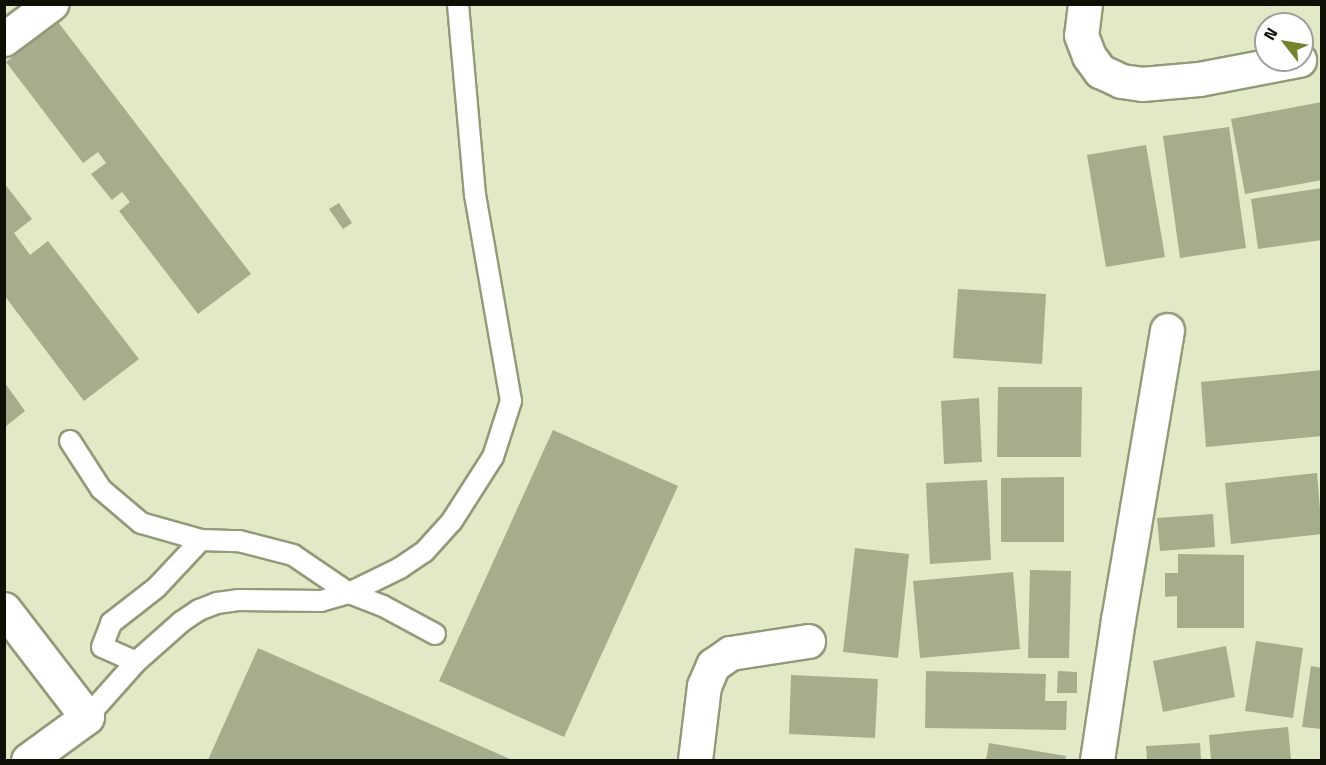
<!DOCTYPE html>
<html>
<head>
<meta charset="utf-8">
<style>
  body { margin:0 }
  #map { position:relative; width:1326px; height:765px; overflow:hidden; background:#e2e9c6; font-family:"Titillium Web",sans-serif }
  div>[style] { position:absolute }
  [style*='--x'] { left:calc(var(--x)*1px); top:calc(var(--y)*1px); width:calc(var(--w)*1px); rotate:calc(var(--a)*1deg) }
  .building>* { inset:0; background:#a6ad8c }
  .roads { filter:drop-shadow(2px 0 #939a7a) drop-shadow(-2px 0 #939a7a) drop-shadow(0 2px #939a7a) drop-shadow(0 -2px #939a7a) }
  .service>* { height:20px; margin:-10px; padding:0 10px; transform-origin:10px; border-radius:10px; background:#fff }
  .minor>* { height:33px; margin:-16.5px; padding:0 16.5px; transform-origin:16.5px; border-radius:16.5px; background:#fff }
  span { translate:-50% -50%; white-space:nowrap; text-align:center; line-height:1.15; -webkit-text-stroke:6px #fff; paint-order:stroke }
  .frame { position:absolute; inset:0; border:6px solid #0e1005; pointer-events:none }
  .north { position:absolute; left:1254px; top:12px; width:60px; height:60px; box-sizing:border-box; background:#fff; border:2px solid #9f9f9b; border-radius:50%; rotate:301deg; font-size:16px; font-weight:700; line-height:24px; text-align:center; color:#0e1005 }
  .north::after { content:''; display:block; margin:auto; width:21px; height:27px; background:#77822f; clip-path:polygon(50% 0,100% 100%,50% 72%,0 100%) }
</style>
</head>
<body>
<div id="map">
  <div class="building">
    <i style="clip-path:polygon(58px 22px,251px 274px,198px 314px,119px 211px,130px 202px,122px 192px,112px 200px,91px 174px,106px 163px,98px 152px,83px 163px,6px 62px)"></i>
    <i style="clip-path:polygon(1322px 102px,1322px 180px,1245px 194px,1231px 119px)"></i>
    <i style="clip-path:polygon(1229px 127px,1246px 248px,1180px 258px,1163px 136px)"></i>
    <i style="clip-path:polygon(1146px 145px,1165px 257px,1106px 267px,1087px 155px)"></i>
    <i style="clip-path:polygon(4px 183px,32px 219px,14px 233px,30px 255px,48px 241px,139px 359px,84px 401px,4px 295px)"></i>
    <i style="clip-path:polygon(1322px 188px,1322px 240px,1258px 249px,1251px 199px)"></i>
    <i style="clip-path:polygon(339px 203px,352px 223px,343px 229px,329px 209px)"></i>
    <i style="clip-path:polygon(958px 289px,1046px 294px,1042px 364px,953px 358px)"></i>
    <i style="clip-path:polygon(1322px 370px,1322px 436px,1206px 447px,1201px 382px)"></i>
    <i style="clip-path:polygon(5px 383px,25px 411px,5px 427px)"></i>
    <i style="clip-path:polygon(998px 387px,1082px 387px,1081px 457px,997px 457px)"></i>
    <i style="clip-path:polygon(979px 398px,982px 462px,944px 464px,941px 401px)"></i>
    <i style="clip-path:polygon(553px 430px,678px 486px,564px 737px,439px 681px)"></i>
    <i style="clip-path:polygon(1317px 473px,1322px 534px,1231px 544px,1225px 483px)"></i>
    <i style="clip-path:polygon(1064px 477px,1064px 542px,1001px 542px,1001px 478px)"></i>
    <i style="clip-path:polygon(987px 480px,991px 560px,930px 564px,926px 483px)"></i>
    <i style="clip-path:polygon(1213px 514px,1215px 547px,1160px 551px,1157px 518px)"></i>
    <i style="clip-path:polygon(855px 548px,909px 554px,898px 658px,843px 652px)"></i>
    <i style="clip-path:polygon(1178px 554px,1244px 555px,1244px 628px,1177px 628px,1177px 596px,1165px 597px,1165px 573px,1178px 573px)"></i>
    <i style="clip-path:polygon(1030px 570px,1071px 571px,1069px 658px,1028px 658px)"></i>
    <i style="clip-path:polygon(1013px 572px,1020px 649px,920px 658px,913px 581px)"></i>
    <i style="clip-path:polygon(1256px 641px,1303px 648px,1293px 718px,1245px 711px)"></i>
    <i style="clip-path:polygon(1226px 646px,1235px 697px,1163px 712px,1153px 661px)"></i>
    <i style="clip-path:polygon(258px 648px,512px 760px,208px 760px)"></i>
    <i style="clip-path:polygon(1311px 666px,1322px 668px,1322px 729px,1302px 727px)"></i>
    <i style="clip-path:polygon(926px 671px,1046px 674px,1045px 701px,1067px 701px,1066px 730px,925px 728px)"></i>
    <i style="clip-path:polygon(1058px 671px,1077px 672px,1077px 693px,1057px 693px)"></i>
    <i style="clip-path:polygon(791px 675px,878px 679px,875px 738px,789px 734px)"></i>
    <i style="clip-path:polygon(1288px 727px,1291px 760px,1211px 760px,1209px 735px)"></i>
    <i style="clip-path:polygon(989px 743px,1066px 756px,1065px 760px,986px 760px)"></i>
    <i style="clip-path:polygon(1200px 743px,1201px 760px,1147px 760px,1146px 746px)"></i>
  </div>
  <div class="roads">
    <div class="service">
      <i style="--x:70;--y:441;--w:57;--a:57.1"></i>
      <i style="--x:101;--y:489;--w:52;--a:40.4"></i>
      <i style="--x:141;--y:523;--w:62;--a:15.8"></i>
      <i style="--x:136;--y:662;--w:37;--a:-156"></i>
      <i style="--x:102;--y:647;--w:26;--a:-69"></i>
      <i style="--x:111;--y:623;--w:58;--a:-38"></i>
      <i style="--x:157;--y:587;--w:64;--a:-46.9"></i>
      <i style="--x:201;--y:540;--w:38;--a:2"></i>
      <i style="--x:239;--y:541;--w:56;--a:14.5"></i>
      <i style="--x:293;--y:555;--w:68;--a:34.2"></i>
      <i style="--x:349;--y:593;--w:36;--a:21"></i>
      <i style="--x:383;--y:606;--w:59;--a:28.3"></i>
      <i style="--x:87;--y:717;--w:74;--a:-48.3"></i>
      <i style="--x:136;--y:662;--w:60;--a:-41.6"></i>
      <i style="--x:181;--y:622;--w:22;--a:-34"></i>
      <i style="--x:199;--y:610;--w:19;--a:-21"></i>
      <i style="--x:217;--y:603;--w:21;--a:-8"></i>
      <i style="--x:238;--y:600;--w:83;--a:0.7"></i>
      <i style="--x:321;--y:601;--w:29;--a:-16"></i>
      <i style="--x:349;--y:593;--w:57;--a:-26.1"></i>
      <i style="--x:400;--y:568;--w:29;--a:-34"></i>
      <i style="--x:424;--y:552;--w:42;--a:-47.9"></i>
      <i style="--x:452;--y:521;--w:76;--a:-57.4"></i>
      <i style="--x:493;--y:457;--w:59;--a:-72.2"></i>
      <i style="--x:511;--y:401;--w:209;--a:-99.9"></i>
      <i style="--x:475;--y:195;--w:192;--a:-95.1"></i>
    </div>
    <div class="minor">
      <i style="--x:1085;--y:4;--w:31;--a:97"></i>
      <i style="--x:1081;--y:35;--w:22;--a:69"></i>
      <i style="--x:1089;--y:56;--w:19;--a:54"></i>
      <i style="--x:1100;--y:71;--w:23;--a:25"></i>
      <i style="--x:1121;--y:81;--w:21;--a:8"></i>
      <i style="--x:1142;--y:84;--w:57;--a:-5"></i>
      <i style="--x:1199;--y:79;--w:102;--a:-10.8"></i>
      <i style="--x:4;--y:39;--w:59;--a:-36.7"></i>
      <i style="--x:4;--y:609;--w:136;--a:52.5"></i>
      <i style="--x:87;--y:717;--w:73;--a:143.9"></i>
      <i style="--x:695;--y:760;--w:75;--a:-83.1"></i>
      <i style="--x:704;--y:686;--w:23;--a:-67"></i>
      <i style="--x:713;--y:665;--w:21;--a:-35"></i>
      <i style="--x:730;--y:653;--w:79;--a:-8.7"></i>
      <i style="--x:1097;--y:760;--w:142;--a:-81.5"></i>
      <i style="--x:1118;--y:620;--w:294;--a:-80.4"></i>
    </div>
  </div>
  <div class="frame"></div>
  <div class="north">N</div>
</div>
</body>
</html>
